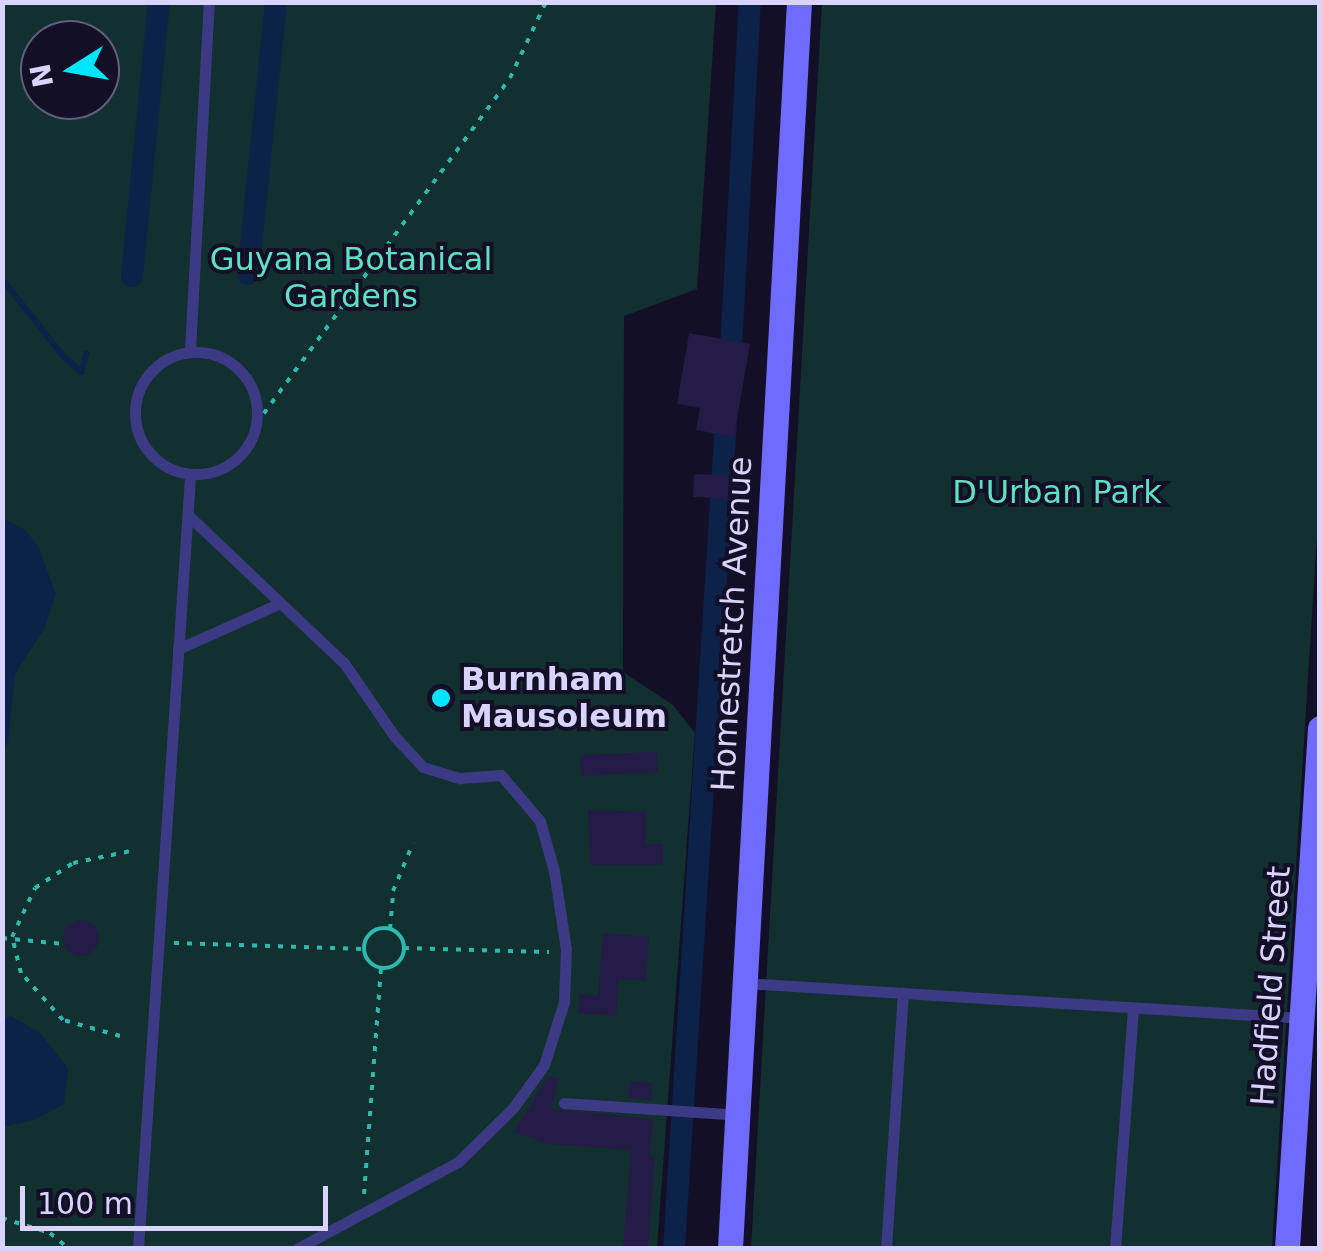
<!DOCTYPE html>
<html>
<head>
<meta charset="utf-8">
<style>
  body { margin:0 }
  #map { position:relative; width:1322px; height:1251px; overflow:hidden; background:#130f26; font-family:"DejaVu Sans",sans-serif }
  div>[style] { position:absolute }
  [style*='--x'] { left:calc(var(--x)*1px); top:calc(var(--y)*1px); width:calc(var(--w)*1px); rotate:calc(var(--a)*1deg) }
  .green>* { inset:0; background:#12302f }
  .water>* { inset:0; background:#0c2248 }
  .stream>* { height:6px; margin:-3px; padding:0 3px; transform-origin:3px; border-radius:3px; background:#0c2248 }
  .canal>* { height:22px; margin:-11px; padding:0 11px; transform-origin:11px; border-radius:11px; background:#0c2248 }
  .building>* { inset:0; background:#241b47 }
  .round { border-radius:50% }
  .path>* { height:4px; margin-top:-2px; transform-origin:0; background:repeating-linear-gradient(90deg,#2fb8b0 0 5px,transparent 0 13px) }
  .path>.ring { margin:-2px; padding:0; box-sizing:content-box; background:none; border:4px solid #2fb8b0; border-radius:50% }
  .lane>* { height:11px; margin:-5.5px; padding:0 5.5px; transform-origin:5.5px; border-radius:5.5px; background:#3d3a85 }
  .lane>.ring { margin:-5.5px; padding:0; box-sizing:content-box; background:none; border:11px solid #3d3a85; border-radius:50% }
  .secondary>* { height:25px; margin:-12.5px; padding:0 12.5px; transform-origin:12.5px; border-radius:12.5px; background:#6f6bff }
  .dots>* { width:28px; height:28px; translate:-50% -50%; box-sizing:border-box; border:5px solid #130f26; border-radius:50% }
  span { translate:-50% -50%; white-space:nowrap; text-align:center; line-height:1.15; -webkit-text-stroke:8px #130f26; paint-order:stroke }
  .park-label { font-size:32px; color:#5fe0c0 }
  .street-label { font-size:32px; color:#d9d4ff }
  .poi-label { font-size:32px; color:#d9d4ff; font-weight:700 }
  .left { translate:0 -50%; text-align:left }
  .frame { position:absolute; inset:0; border:5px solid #d9d4ff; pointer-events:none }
  .north { position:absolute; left:20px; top:20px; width:100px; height:100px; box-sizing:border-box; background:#130f26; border:2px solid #625e7d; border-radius:50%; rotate:259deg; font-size:28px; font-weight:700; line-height:40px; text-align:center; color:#d9d4ff }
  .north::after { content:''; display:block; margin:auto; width:35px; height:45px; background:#00e5ff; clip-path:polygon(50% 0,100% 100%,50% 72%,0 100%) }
  .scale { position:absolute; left:20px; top:1186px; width:308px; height:45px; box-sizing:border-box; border:5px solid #d9d4ff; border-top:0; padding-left:12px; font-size:30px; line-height:35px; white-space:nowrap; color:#d9d4ff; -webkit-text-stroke:8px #130f26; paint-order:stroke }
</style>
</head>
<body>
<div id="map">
  <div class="green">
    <i style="clip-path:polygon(evenodd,2px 3px,716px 3px,697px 289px,624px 316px,623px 672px,673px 705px,695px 733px,657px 1248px,3px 1248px,2px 3px,40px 40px,100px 40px,100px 100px,40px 100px,40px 40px)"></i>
    <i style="clip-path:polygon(822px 3px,1319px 3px,1319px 504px,1272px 1248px,751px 1248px)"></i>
  </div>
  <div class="water">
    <i style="clip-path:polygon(3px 518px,25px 530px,38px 546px,56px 594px,44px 629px,15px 674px,8px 742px,3px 751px)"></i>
    <i style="clip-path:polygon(11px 1016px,40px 1033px,68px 1068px,64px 1104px,34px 1120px,3px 1127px,3px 1018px)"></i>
  </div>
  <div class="stream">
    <i style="--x:2;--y:279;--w:100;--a:51.5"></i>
    <i style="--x:64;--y:357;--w:23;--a:41"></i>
    <i style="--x:81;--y:372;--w:19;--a:-74"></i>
  </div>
  <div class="canal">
    <i style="--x:248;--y:274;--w:273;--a:-84.1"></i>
    <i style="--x:132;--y:276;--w:275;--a:-84.4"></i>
    <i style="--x:730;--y:368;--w:367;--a:-86.9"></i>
    <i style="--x:674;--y:1248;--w:845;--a:-86.4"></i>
  </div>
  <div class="building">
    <i style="clip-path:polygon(689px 333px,750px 344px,734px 437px,696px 430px,700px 408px,677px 404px)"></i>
    <i style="clip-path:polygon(694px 474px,742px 476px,741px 499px,693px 497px)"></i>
    <i style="clip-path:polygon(657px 752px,658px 772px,581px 776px,580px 755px)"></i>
    <i style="clip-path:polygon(588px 810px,646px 812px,646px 844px,663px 844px,663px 865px,590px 865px)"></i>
    <i class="round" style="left:63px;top:920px;width:36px;height:36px"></i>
    <i style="clip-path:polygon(603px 933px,649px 937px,646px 981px,619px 979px,616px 1016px,578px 1013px,579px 994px,598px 996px)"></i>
    <i style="clip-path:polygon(548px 1076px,559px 1078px,551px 1109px,653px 1119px,650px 1155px,655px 1156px,648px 1248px,623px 1248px,631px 1150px,549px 1144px,514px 1132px)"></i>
    <i style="clip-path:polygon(630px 1081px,652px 1083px,651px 1100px,628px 1098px)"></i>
  </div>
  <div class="path">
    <i style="--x:256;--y:424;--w:429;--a:-53.7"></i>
    <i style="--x:510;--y:78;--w:84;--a:-64.7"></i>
    <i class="ring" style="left:364px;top:928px;width:36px;height:36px"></i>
    <i style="--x:390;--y:929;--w:38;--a:-85"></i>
    <i style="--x:393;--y:891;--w:52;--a:-67.4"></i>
    <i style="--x:2;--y:938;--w:62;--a:5.5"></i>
    <i style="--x:174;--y:943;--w:190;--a:1.8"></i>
    <i style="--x:404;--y:948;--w:145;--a:1.6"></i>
    <i style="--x:120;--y:1036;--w:59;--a:-164.3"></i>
    <i style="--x:63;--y:1020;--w:63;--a:-131.8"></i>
    <i style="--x:21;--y:973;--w:37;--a:-104"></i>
    <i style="--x:12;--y:937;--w:54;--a:-64.9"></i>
    <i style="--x:35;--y:888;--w:45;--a:-33.3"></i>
    <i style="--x:73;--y:863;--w:59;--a:-11.7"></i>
    <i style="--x:364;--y:1194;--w:228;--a:-85.7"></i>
    <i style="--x:2;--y:1218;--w:50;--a:17.4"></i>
    <i style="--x:50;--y:1233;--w:23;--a:40"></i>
  </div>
  <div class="lane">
    <i style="--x:190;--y:350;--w:349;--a:-86.9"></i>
    <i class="ring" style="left:135px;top:352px;width:111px;height:111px"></i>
    <i style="--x:190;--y:517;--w:212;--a:43.5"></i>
    <i style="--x:344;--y:663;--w:90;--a:55.4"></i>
    <i style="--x:395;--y:737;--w:41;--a:47"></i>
    <i style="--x:423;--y:767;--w:39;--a:17"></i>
    <i style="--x:460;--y:778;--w:41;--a:-4.2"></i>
    <i style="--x:501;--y:775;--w:60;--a:49.7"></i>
    <i style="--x:540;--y:821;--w:52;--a:74.4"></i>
    <i style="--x:554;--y:871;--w:79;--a:81.3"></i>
    <i style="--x:566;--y:949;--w:53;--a:92.2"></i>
    <i style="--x:564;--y:1002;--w:66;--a:107.6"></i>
    <i style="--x:544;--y:1065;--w:53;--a:125.8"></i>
    <i style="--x:513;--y:1108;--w:77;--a:135.5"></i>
    <i style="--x:458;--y:1162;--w:182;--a:151.7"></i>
    <i style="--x:178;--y:649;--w:110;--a:-24.2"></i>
    <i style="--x:745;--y:983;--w:557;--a:3.6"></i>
    <i style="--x:564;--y:1103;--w:174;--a:3.9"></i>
    <i style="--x:138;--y:1248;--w:773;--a:-86.14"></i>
    <i style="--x:886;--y:1248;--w:256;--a:-86.2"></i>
    <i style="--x:1115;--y:1248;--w:241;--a:-85.7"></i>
  </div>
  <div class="secondary">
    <i style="--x:730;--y:1248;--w:1248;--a:-86.83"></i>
    <i style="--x:1287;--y:1248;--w:521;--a:-86.37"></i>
  </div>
  <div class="dots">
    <i style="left:441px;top:698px;background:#00e5ff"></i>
  </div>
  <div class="park-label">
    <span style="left:351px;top:278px">Guyana Botanical<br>Gardens</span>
    <span style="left:1057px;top:492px">D'Urban Park</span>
  </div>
  <div class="street-label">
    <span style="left:732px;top:624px;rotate:-87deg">Homestretch Avenue</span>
    <span style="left:1271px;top:986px;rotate:-86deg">Hadfield Street</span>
  </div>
  <div class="poi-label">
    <span class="left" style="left:461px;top:698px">Burnham<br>Mausoleum</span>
  </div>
  <div class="frame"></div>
  <div class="north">N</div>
  <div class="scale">100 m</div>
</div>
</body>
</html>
